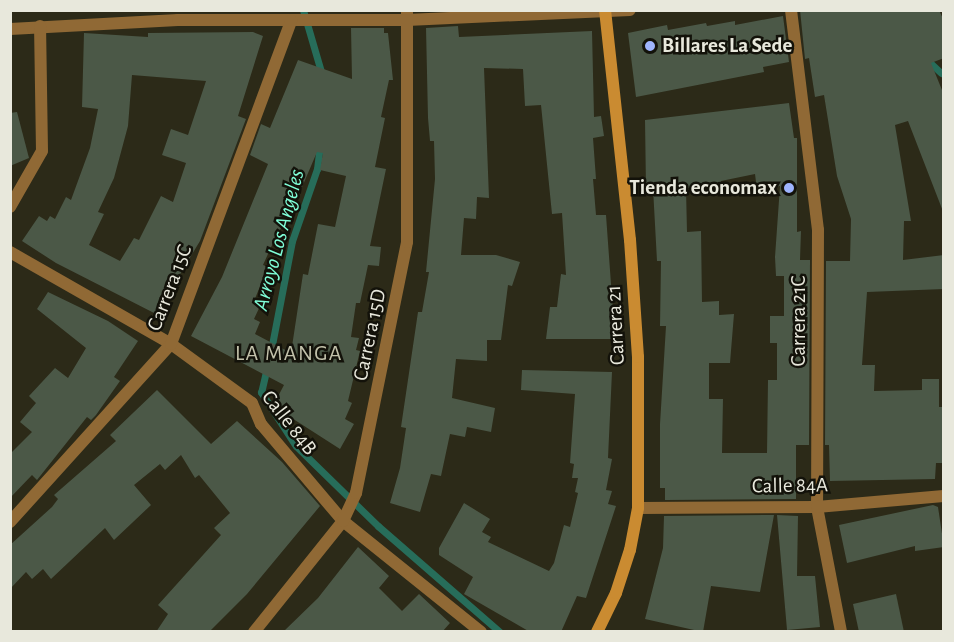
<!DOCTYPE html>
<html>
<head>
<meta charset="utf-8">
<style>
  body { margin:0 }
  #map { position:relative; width:954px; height:642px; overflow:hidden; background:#2c2a18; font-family:"Alegreya Sans",sans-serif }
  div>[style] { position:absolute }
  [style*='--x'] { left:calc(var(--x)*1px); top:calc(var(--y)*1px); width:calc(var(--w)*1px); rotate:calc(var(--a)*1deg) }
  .stream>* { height:7px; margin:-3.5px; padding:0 3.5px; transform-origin:3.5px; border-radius:3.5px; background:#276d5a }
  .building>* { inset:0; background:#4b5847 }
  .street>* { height:12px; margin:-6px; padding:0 6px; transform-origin:6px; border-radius:6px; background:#906935 }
  .secondary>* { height:12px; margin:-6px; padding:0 6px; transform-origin:6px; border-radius:6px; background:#ca8b31 }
  .dots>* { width:16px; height:16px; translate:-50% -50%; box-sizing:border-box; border:3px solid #13120a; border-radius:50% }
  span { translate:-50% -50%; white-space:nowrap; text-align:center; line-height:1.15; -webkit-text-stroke:5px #13120a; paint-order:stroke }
  .poi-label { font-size:21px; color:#e8e8dc; font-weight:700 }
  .left { translate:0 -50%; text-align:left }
  .right { translate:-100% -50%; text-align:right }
  .street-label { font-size:21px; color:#e8e8dc }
  .water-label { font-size:22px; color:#80ffd9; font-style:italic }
  .neighbourhood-label { font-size:22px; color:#c3c2ab; letter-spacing:1.5px }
  .frame { position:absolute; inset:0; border:12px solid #e8e8dc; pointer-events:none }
</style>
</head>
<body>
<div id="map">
  <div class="stream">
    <i style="--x:303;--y:10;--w:68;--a:73.7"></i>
    <i style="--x:925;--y:58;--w:22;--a:43"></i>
    <i style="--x:271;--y:350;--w:111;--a:-79.1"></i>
    <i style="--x:292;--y:241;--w:76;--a:-70.9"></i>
    <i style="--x:317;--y:169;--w:23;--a:-83"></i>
    <i style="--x:267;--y:367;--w:26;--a:103"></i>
    <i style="--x:261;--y:392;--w:64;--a:57.1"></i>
    <i style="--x:296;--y:446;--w:115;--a:44.3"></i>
    <i style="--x:378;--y:526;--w:162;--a:41"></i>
  </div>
  <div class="building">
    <i style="clip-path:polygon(800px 10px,939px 10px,944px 21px,944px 58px,931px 63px,944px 95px,944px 214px,908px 121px,895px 125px,911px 221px,904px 221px,903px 260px,944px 255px,944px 289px,867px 292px,862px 365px,875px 365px,874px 391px,922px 390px,922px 379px,939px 379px,939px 407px,944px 407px,944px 463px,936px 463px,935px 479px,830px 481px,829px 445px,825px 445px,826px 261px,850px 261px,851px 219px,837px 176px,824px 95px,815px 97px,809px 58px,805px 59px)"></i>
    <i style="clip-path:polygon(783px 16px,789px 62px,763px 67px,764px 72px,636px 97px,628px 33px,667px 25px,668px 30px,706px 23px,707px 26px,735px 21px,735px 25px)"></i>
    <i style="clip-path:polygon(458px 26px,459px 37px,592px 31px,594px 117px,601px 116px,604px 136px,593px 138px,596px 179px,593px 179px,596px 215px,606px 215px,615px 339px,546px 339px,550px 307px,557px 307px,561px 274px,566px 275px,562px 213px,552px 214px,541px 105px,525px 106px,523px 69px,484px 68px,489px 198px,477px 197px,476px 219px,464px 218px,461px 255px,496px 255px,520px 262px,512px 286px,508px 285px,501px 340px,487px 340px,487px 361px,456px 359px,452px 398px,495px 408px,491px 432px,467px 427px,465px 437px,450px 434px,441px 476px,431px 474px,420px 512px,390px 503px,400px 468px,406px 428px,401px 427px,418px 312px,422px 312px,429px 272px,426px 272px,435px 179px,434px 141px,430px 141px,428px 118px,426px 28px)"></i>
    <i style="clip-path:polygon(evenodd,351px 28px,384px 28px,384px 33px,388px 33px,393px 80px,389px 80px,381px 117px,385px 118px,375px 167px,386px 169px,370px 246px,381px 247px,379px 266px,368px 265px,360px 303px,356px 303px,351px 337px,359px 338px,356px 350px,360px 351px,348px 401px,352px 403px,345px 419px,354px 424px,340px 449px,273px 406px,284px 385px,191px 336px,222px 277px,268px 164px,250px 155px,261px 124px,270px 128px,298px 60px,352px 79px,351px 28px,317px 152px,323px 153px,320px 170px,346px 176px,335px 227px,318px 224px,308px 275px,303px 274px,291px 353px,255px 334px,260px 322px,254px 319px,261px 304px,254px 301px,268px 267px,263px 265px,278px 232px,288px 220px,317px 152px)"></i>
    <i style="clip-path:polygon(evenodd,253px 32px,263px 36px,238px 116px,246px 119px,200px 241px,156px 314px,56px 263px,22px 241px,39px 216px,47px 221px,50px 216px,55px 219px,66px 197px,71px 200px,90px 148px,98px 109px,82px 107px,84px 33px,148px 37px,148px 33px,253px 32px,132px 75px,206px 81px,188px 135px,171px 129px,162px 155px,186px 163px,173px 202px,161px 196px,139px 240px,134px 238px,120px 261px,89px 245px,104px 214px,98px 212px,114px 178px,128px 126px,132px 75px)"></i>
    <i style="clip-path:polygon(evenodd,789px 103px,794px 138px,797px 138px,797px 232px,801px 231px,800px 260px,810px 260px,809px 445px,796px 445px,796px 499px,665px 500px,665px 488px,660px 488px,660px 424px,666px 326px,660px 326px,661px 261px,657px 261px,653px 188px,646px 189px,645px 120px,789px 103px,755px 174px,757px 190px,780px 186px,775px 257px,776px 276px,784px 276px,784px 316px,770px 316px,770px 343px,777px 343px,777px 380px,768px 380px,767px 453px,722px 453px,723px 399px,709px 399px,709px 363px,730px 363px,734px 314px,719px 315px,719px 301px,702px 302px,701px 231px,687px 232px,686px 188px,721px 185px,721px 181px,755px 174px)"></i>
    <i style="clip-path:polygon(17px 112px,29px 158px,10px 166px,10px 113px)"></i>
    <i style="clip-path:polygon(48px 292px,108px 321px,138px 341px,114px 377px,120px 381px,96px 415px,91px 420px,87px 417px,37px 480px,32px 475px,10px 498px,10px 454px,32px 432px,20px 422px,36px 403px,29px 396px,55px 368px,68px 378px,86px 348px,37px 309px)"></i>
    <i style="clip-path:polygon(522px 370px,612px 372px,608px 458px,612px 459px,606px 490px,612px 491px,608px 504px,616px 506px,586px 598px,577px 596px,561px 632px,530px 632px,464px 594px,473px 577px,439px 555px,439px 548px,464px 503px,490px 519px,482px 532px,491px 537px,488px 542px,549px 571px,554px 563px,564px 525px,570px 527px,578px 493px,575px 492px,578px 478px,572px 478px,574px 464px,570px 463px,575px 394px,521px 390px)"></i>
    <i style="clip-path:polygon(157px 390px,211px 444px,237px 421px,282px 462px,320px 506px,247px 594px,209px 632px,156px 632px,168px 614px,158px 605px,221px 535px,214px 528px,230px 513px,199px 475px,195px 478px,181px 455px,165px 470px,160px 464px,134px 485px,151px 505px,114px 540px,105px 528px,51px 579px,43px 569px,32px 579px,26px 572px,10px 589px,10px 545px,52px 507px,58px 499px,54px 495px,116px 441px,110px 435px)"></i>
    <i style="clip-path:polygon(933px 505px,938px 507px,944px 547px,915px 551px,915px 546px,847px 563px,839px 525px)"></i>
    <i style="clip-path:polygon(774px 515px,760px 592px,711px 586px,703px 632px,645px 619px,663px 548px,664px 516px)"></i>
    <i style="clip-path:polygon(777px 515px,798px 516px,797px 576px,815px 576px,820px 627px,787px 630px)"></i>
    <i style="clip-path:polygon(358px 547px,389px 576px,379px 588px,402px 611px,419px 594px,450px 623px,442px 632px,283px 632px,318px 598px)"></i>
    <i style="clip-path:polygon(896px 594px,904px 632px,859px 632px,853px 604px)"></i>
  </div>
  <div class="street">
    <i style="--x:791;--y:10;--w:222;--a:83"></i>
    <i style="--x:818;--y:230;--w:277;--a:90.2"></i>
    <i style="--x:817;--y:507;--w:127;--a:79.1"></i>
    <i style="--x:10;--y:29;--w:168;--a:-3.1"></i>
    <i style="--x:178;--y:20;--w:229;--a:0"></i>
    <i style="--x:407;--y:20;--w:223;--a:-2.6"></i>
    <i style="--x:10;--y:207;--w:64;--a:-60.3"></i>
    <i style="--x:42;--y:151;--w:125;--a:-90.9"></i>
    <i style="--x:10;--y:252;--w:185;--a:29.7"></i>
    <i style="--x:171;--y:344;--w:100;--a:36.1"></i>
    <i style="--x:252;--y:403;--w:23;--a:67"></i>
    <i style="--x:261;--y:424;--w:127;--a:49.8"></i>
    <i style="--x:343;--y:521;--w:177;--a:38.8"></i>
    <i style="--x:638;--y:508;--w:179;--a:-0.3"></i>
    <i style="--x:817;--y:507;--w:127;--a:-5"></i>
    <i style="--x:10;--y:522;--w:240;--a:-47.9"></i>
    <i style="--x:171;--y:344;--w:345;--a:-69.6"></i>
    <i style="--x:254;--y:632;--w:142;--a:-51.3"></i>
    <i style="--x:343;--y:521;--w:31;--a:-65"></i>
    <i style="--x:356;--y:493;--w:256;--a:-78.5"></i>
    <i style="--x:407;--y:242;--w:232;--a:-90"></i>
  </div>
  <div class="secondary">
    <i style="--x:597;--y:632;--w:43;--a:-64"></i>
    <i style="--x:616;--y:593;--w:45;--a:-72"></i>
    <i style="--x:630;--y:550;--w:43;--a:-79.2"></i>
    <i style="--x:638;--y:508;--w:151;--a:-90"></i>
    <i style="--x:638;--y:357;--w:117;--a:-93.9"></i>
    <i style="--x:630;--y:240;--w:231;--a:-96.2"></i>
  </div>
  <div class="dots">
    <i style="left:650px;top:46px;background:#9eb4fd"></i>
    <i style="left:789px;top:188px;background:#9eb4fd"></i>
  </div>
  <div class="poi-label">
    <span class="left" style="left:662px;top:46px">Billares La Sede</span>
    <span class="right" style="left:777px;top:188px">Tienda economax</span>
  </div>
  <div class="street-label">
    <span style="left:170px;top:288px;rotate:-69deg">Carrera 15C</span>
    <span style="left:799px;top:321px;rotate:-90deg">Carrera 21C</span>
    <span style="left:616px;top:325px;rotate:-93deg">Carrera 21</span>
    <span style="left:370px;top:335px;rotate:-78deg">Carrera 15D</span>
    <span style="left:289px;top:423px;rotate:52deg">Calle 84B</span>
    <span style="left:790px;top:486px;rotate:-1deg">Calle 84A</span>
  </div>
  <div class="water-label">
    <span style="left:279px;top:240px;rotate:-75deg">Arroyo Los Angeles</span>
  </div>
  <div class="neighbourhood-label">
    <span style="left:289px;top:354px">LA MANGA</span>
  </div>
  <div class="frame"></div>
</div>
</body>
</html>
